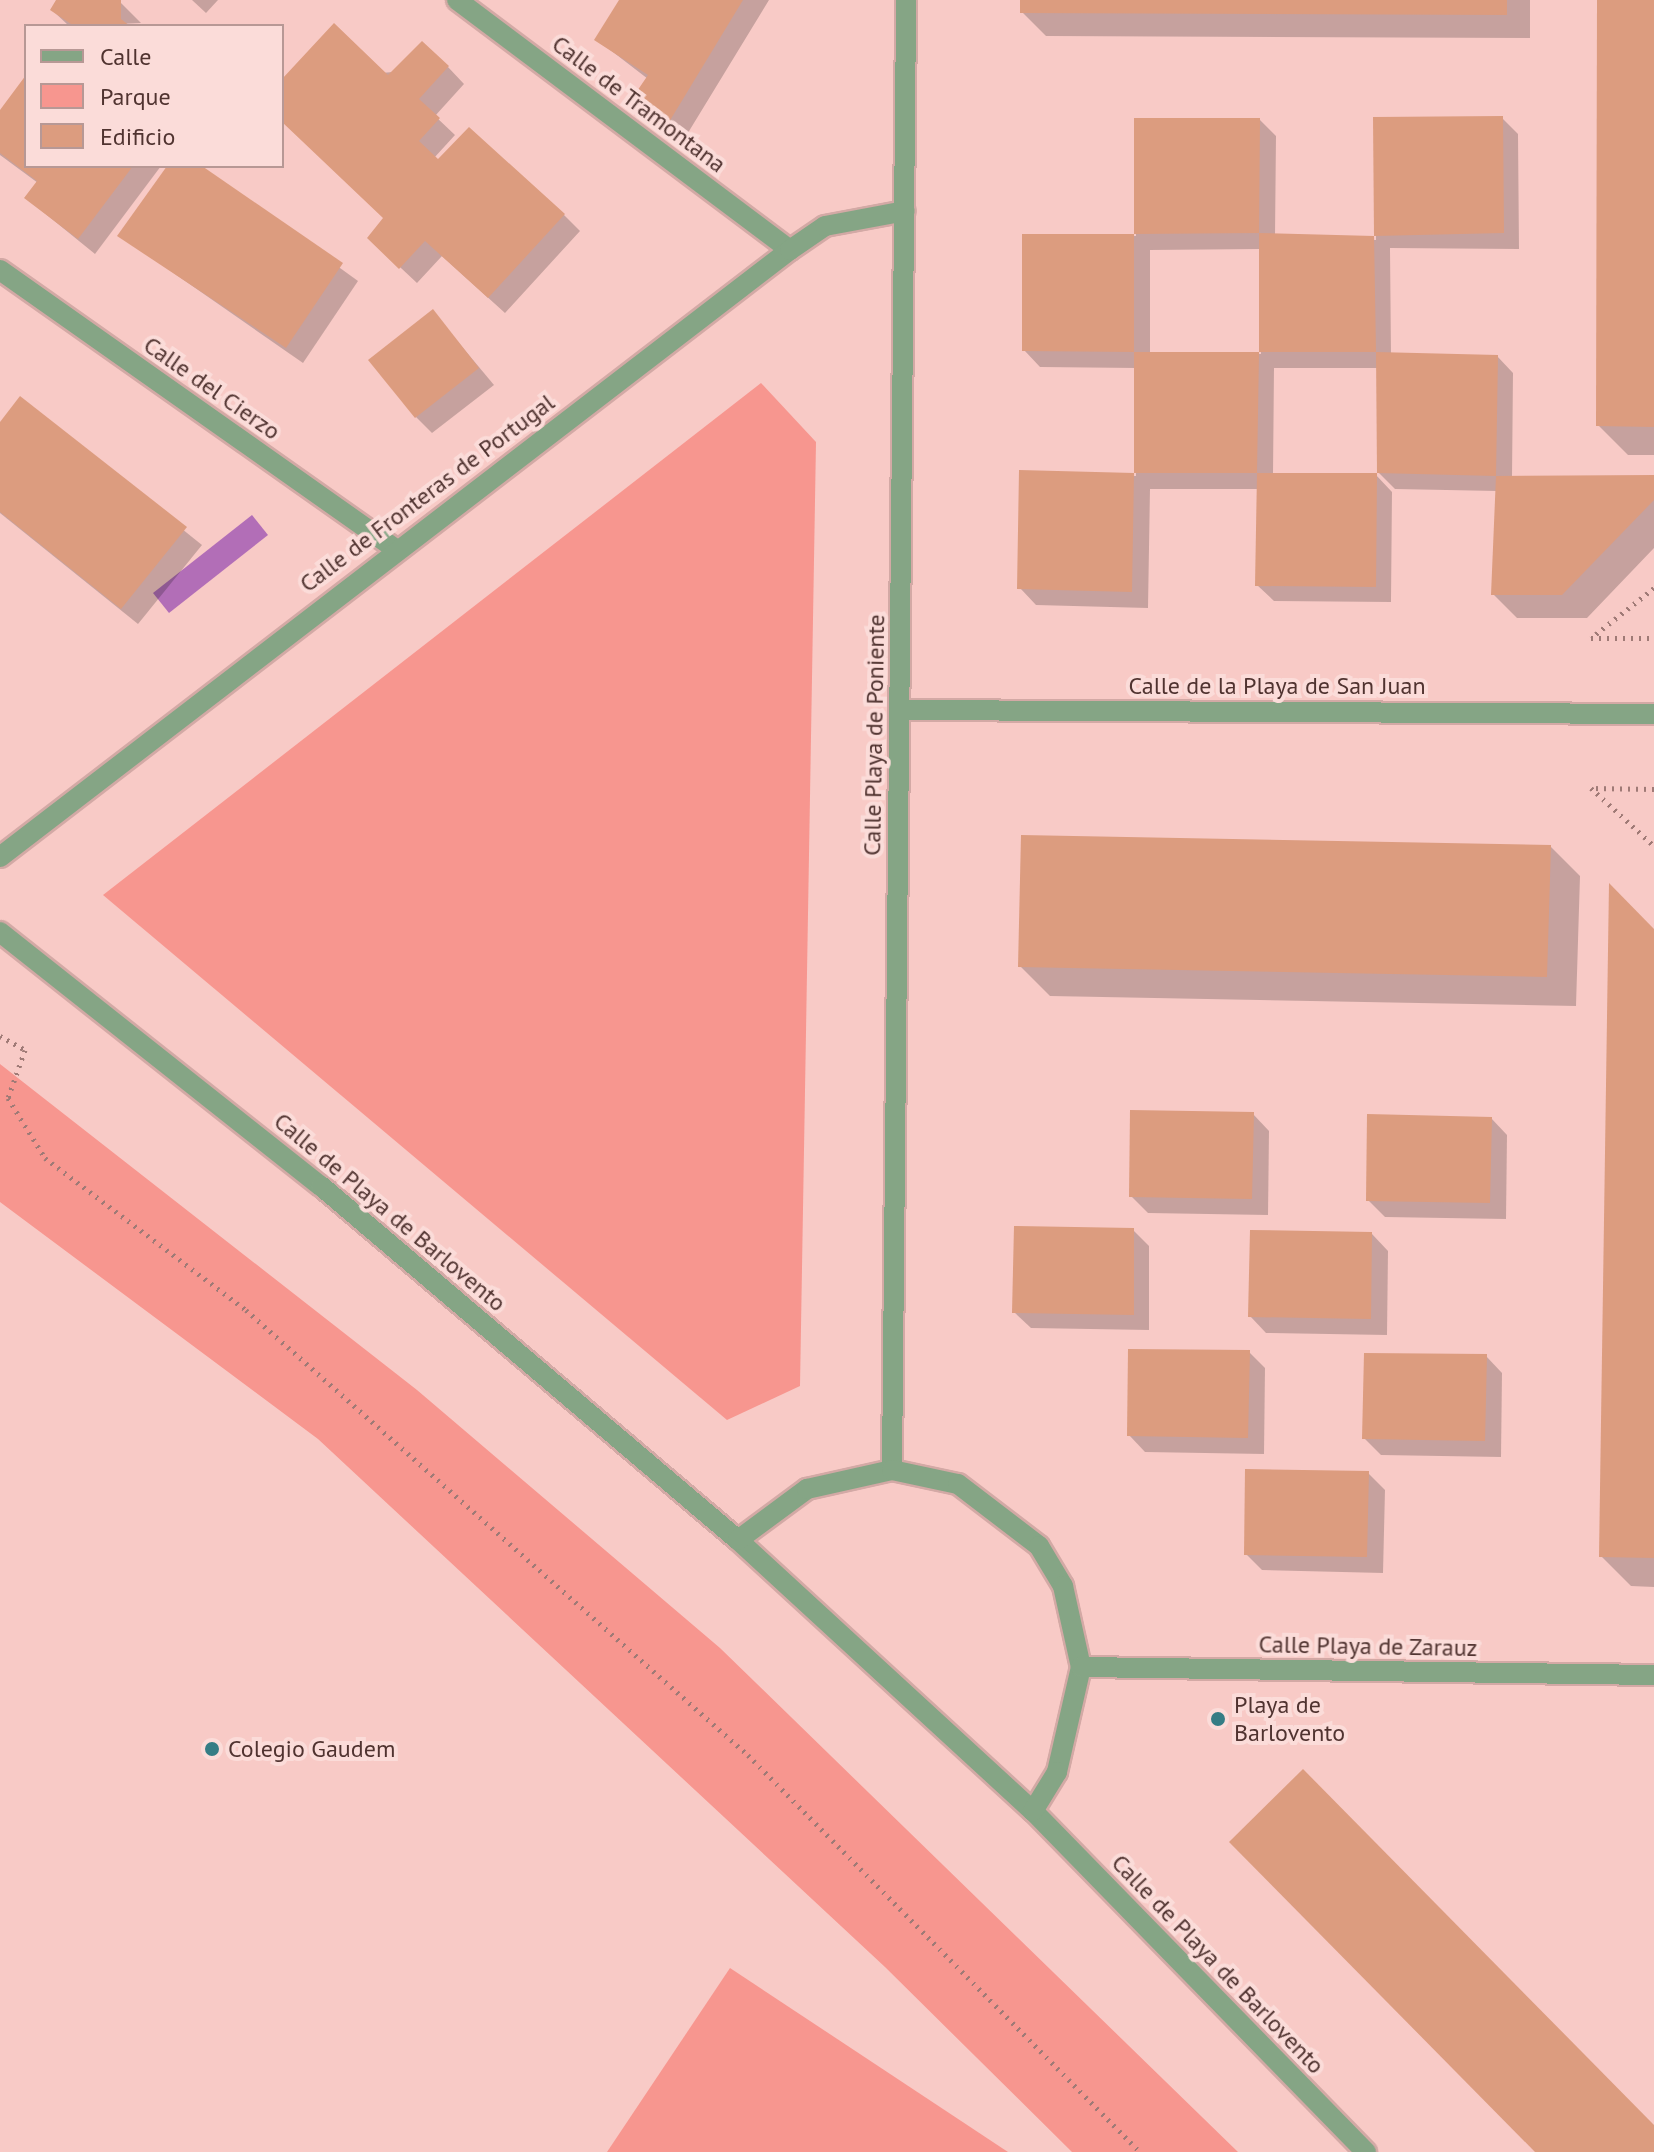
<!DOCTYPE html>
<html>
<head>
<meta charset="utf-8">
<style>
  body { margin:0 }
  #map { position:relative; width:1654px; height:2152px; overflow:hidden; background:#f8cac6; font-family:"PT Sans",sans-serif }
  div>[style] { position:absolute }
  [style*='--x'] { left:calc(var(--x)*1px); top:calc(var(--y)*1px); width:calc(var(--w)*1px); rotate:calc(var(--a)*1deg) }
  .green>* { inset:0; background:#f7968f }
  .water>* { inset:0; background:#b26eb7 }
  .shadow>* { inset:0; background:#0003 }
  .building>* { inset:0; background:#dc9c7f }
  .path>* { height:5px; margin-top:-2.5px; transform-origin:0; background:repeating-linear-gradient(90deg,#9f7a76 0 2px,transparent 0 8px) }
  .roads { filter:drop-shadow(2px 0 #d3a9a5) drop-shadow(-2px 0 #d3a9a5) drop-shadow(0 2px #d3a9a5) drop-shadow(0 -2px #d3a9a5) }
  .minor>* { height:20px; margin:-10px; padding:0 10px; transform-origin:10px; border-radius:10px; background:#85a585 }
  .dots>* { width:22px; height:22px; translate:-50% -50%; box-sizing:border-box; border:4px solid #fbdcd9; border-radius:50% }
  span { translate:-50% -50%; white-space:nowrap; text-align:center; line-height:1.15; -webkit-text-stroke:8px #fbdcd9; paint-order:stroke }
  .street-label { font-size:24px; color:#503330 }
  .poi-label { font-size:24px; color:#503330 }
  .left { translate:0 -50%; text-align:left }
  .legend { position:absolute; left:24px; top:24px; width:260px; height:144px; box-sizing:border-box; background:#fbdcd9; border:2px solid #b79895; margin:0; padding:10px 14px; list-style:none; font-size:24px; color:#503330 }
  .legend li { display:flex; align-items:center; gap:16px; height:40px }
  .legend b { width:40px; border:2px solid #b79895 }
</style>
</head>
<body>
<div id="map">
  <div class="green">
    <i style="clip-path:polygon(761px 383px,816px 442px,800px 1386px,727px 1420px,103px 895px)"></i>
    <i style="clip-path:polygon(0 1064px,417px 1390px,720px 1648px,1238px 2152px,1072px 2152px,885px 1967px,318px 1439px,0 1202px)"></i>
    <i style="clip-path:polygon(730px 1968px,1008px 2152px,607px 2152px)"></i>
  </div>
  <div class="water">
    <i style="clip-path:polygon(252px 515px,268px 535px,169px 613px,153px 593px)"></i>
  </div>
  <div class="shadow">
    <i style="clip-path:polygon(59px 0,118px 0,141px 23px,69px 26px,52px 10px)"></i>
    <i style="clip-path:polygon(192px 0,218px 0,206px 13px)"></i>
    <i style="clip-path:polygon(622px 0,769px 0,683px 141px,634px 100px,648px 79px,596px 39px)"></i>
    <i style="clip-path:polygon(1022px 0,1530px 0,1530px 38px,1046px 36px,1022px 12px)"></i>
    <i style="clip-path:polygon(1599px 0,1654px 0,1654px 455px,1628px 455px,1598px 425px)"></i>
    <i style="clip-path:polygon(448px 67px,464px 84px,435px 116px,455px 135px,434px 158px,564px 215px,580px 231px,505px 313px,442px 256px,417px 283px,386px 254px,385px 218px,282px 121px,282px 82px)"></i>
    <i style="clip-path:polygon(26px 79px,26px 166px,161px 166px,95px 254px,26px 198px,38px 183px,0 155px,0 114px)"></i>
    <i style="clip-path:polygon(evenodd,1502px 118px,1518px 134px,1519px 249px,1390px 248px,1391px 355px,1497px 356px,1513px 373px,1512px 478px,1654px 477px,1654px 548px,1587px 618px,1517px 618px,1493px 594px,1497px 491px,1395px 489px,1379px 473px,1378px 368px,1274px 368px,1273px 475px,1376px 475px,1392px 492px,1391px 602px,1274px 601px,1257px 585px,1259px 489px,1150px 489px,1148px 608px,1036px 605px,1020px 588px,1021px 472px,1136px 476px,1136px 368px,1040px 367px,1024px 350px,1024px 236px,1136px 236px,1136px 120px,1260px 120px,1276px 136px,1275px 236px,1376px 240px,1375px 119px,1502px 118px,1261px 249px,1261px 354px,1150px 354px,1150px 250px,1261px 249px)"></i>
    <i style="clip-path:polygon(170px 166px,199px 166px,358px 281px,303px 363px,119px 235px)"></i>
    <i style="clip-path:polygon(433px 312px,494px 385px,432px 433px,416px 417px)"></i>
    <i style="clip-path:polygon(20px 399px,202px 545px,138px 624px,0 513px,0 425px)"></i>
    <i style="clip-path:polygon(1550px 846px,1580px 876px,1576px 1006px,1050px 996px,1020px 966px)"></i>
    <i style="clip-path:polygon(1654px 931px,1654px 1587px,1631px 1586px,1601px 1556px)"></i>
    <i style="clip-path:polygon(1253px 1114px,1269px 1131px,1268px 1215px,1148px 1213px,1131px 1196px)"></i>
    <i style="clip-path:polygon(1491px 1118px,1507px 1135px,1506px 1219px,1385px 1217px,1368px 1200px)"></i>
    <i style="clip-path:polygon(1133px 1230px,1149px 1246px,1149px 1330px,1031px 1328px,1014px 1312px)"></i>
    <i style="clip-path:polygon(1372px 1234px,1388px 1251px,1387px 1335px,1266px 1333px,1250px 1316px)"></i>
    <i style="clip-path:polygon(1249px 1352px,1265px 1368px,1264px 1454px,1145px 1452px,1129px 1435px)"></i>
    <i style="clip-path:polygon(1486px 1356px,1502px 1373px,1501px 1457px,1381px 1455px,1364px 1438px)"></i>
    <i style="clip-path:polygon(1368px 1473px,1385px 1490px,1383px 1573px,1262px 1570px,1246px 1554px)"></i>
  </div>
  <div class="building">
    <i style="clip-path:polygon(56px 0,121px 0,121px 19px,130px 26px,74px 26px,50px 10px)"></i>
    <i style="clip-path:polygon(619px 0,743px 0,666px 127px,631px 100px,648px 75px,594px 40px)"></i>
    <i style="clip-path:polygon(1020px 0,1507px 0,1507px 15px,1020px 13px)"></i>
    <i style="clip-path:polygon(1597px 0,1654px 0,1654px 427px,1596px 426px)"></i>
    <i style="clip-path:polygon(334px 23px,388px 75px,422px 41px,449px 66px,419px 99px,440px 118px,419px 141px,438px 159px,469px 127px,565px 214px,488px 298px,425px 241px,399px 269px,367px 238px,383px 218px,282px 122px,282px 79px)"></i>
    <i style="clip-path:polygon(26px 75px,26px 166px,133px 166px,78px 239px,24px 198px,37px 181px,0 153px,0 110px)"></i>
    <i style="clip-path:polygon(1503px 116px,1504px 233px,1374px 236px,1373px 117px)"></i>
    <i style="clip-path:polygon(1134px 118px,1260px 118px,1259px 233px,1134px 234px)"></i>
    <i style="clip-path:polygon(167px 166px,202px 166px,343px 263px,286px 348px,117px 236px)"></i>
    <i style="clip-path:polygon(1259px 233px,1374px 236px,1376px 352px,1259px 352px)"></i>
    <i style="clip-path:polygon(1022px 234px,1134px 234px,1134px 352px,1022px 351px)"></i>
    <i style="clip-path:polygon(433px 309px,479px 368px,415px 418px,368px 360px)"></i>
    <i style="clip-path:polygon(1134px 352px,1259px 352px,1257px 473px,1134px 473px,1132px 592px,1017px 589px,1019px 470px,1134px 473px)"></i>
    <i style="clip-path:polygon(1376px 352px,1498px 355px,1496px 476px,1377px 473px)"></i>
    <i style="clip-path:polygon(20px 396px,187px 527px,121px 609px,0 512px,0 422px)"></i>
    <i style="clip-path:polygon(1257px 473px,1377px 473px,1376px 587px,1255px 586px)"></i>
    <i style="clip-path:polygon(1654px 475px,1654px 500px,1562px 595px,1491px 595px,1496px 476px)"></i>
    <i style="clip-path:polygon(1021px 835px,1551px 845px,1547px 977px,1018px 967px)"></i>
    <i style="clip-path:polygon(1609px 883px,1654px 929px,1654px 1558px,1599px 1557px)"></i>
    <i style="clip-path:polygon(1130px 1110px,1254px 1112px,1252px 1199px,1129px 1197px)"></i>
    <i style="clip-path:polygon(1367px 1114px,1492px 1117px,1490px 1203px,1366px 1201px)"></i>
    <i style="clip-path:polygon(1014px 1226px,1134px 1228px,1134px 1315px,1012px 1313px)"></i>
    <i style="clip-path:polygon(1250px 1230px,1372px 1232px,1371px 1319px,1248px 1317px)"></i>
    <i style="clip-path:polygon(1128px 1349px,1250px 1350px,1248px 1438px,1127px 1436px)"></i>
    <i style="clip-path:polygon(1364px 1353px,1487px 1354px,1485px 1441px,1362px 1439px)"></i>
    <i style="clip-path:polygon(1245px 1469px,1369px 1471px,1367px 1557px,1244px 1555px)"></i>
    <i style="clip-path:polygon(1303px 1769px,1654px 2125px,1654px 2152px,1535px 2152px,1229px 1842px)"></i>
  </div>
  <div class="path">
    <i style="--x:1654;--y:588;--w:80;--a:141.6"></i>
    <i style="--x:1591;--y:638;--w:63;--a:0"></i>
    <i style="--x:1654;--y:789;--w:63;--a:-179.1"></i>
    <i style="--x:1591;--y:788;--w:86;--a:42.6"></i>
    <i style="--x:0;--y:1036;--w:29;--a:29"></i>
    <i style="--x:25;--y:1050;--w:51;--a:109.5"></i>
    <i style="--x:8;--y:1098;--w:70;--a:58.3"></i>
    <i style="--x:45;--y:1158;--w:252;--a:37.1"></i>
    <i style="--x:246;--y:1310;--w:671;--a:41.56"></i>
    <i style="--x:748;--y:1755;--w:558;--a:45.36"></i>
  </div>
  <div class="roads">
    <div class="minor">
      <i style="--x:457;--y:0;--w:416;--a:36.9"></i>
      <i style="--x:0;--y:270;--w:482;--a:35.2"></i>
      <i style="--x:901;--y:710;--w:753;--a:0.3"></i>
      <i style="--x:0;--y:857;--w:996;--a:-37.54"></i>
      <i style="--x:790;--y:250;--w:42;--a:-34.4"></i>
      <i style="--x:825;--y:226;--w:81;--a:-10.6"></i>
      <i style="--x:0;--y:932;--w:409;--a:38.4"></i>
      <i style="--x:321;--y:1186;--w:547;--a:40.33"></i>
      <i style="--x:738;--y:1540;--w:401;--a:42.6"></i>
      <i style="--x:1033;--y:1811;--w:477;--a:45.7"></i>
      <i style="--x:892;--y:1470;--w:1470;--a:-89.45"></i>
      <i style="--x:738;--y:1540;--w:86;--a:-36.5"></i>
      <i style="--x:807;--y:1489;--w:87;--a:-12.6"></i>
      <i style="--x:892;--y:1470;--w:67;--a:12"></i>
      <i style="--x:958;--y:1484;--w:102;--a:37.4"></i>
      <i style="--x:1039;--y:1546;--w:47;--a:59"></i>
      <i style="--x:1063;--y:1586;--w:83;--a:77.5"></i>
      <i style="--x:1081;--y:1667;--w:108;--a:102.9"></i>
      <i style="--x:1057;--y:1772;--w:46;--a:121.6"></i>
      <i style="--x:1081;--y:1667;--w:573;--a:0.8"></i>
    </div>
  </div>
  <div class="dots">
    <i style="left:1218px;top:1719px;background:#357d85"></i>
    <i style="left:212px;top:1749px;background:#357d85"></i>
  </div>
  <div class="street-label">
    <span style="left:639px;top:104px;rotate:37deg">Calle de Tramontana</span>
    <span style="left:212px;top:388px;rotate:35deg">Calle del Cierzo</span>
    <span style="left:427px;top:493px;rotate:-37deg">Calle de Fronteras de Portugal</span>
    <span style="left:1277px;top:686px">Calle de la Playa de San Juan</span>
    <span style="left:874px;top:735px;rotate:-89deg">Calle Playa de Poniente</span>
    <span style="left:390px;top:1212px;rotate:40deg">Calle de Playa de Barlovento</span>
    <span style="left:1368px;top:1646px;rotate:1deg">Calle Playa de Zarauz</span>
    <span style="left:1218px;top:1964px;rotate:46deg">Calle de Playa de Barlovento</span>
  </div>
  <div class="poi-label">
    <span class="left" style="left:1234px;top:1719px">Playa de<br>Barlovento</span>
    <span class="left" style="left:228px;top:1749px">Colegio Gaudem</span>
  </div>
  <ul class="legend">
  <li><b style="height:10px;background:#85a585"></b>Calle</li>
  <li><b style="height:22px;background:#f7968f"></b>Parque</li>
  <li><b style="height:22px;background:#dc9c7f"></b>Edificio</li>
  </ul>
</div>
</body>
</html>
